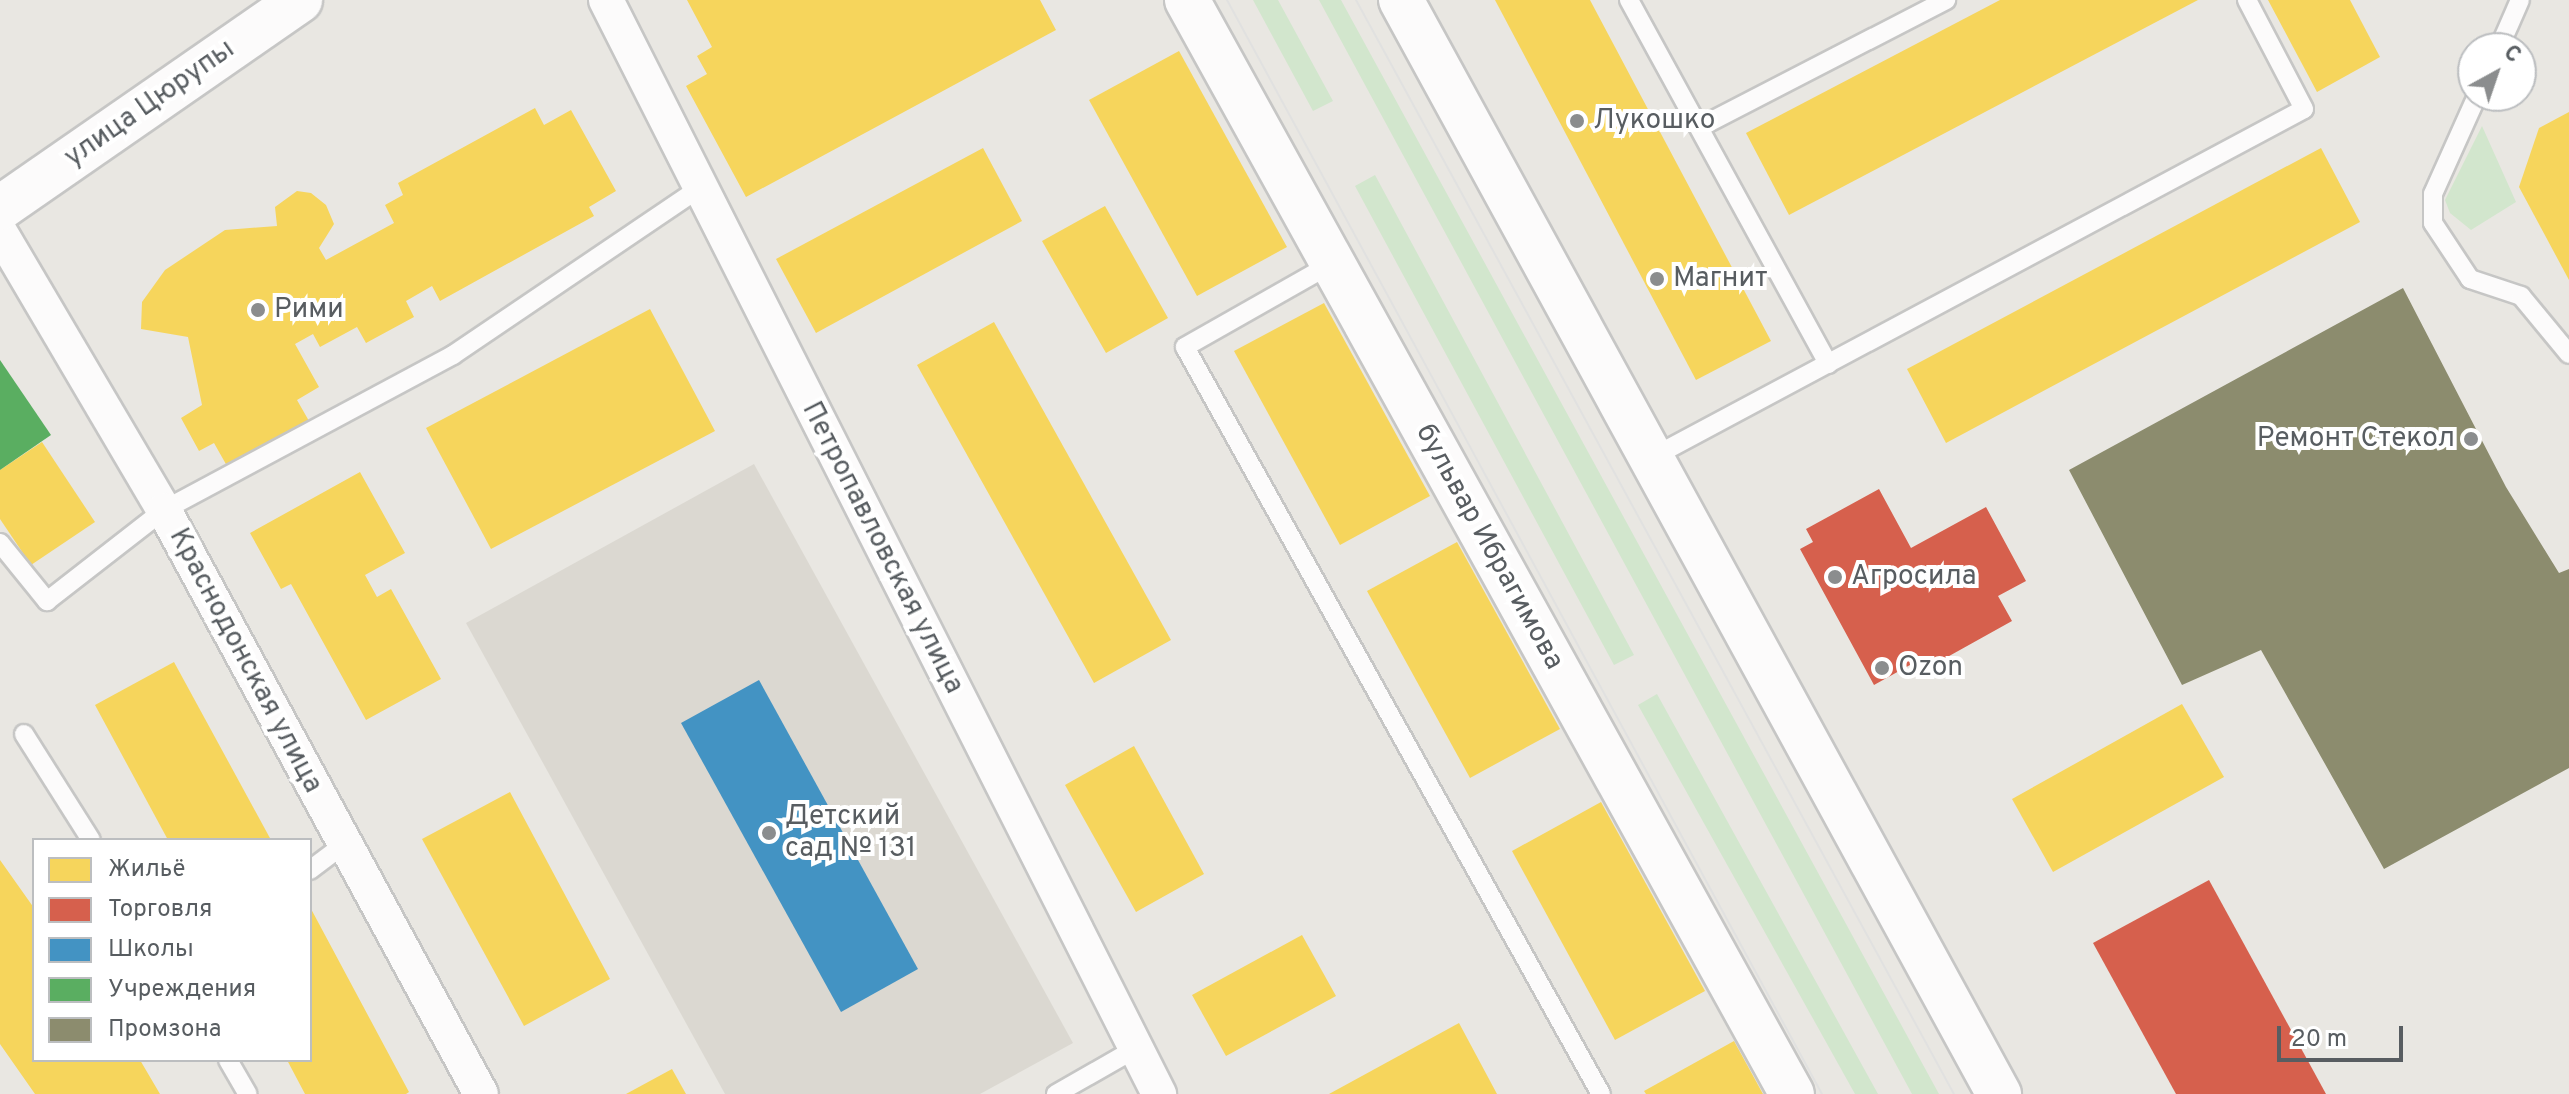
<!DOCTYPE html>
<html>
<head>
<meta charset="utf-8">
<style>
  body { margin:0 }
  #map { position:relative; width:2569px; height:1094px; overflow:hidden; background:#e9e7e2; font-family:Overpass,sans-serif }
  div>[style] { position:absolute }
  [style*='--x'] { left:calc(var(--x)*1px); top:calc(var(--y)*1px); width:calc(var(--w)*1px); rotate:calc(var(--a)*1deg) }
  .education>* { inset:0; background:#dbd8d1 }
  .green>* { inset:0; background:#d2e6cd }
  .homes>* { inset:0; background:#f6d55c }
  .shops>* { inset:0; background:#d6604d }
  .schools>* { inset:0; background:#4393c3 }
  .public>* { inset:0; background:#5aae61 }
  .industry>* { inset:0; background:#8c8c6e }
  .roads { filter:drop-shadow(2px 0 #c6c6c5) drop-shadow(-2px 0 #c6c6c5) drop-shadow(0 2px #c6c6c5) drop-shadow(0 -2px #c6c6c5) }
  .lane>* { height:18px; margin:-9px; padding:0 9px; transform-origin:9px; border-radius:9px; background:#fcfbfb }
  .street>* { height:34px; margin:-17px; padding:0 17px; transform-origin:17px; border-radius:17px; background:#fcfbfb }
  .secondary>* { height:44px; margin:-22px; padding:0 22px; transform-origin:22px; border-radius:22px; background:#fcfbfb }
  .tram>* { height:2px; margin:-1px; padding:0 1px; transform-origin:1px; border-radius:1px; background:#e1e1e0 }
  .dots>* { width:22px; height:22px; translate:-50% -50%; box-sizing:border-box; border:4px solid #fff; border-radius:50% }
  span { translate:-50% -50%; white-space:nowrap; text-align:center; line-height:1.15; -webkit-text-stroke:8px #fff; paint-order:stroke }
  .street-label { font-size:28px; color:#585d61 }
  .poi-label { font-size:28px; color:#585d61 }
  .left { translate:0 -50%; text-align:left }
  .right { translate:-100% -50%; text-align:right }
  .legend { position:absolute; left:32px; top:838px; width:280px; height:224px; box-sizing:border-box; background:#fff; border:2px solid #bcbec0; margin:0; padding:10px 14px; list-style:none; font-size:24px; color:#585d61 }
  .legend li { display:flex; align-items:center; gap:16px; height:40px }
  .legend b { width:40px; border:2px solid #bcbec0 }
  .north { position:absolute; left:2457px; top:32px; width:80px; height:80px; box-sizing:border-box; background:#fff; border:2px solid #bcbec0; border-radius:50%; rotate:40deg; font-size:22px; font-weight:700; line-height:32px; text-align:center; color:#585d61 }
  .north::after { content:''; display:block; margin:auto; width:28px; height:36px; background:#8b8d8e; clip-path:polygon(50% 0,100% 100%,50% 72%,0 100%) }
  .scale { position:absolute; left:2277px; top:1026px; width:126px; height:36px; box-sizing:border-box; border:4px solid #585d61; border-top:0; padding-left:10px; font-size:24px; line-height:28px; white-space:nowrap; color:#585d61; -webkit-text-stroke:6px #fff; paint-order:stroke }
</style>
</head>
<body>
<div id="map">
  <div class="education">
    <i style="clip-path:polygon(754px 464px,1073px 1043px,980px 1094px,725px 1094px,466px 623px)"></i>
  </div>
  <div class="green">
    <i style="clip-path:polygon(1253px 0,1278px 0,1333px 101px,1313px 111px)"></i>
    <i style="clip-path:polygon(1319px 0,1341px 0,1939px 1094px,1912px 1094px)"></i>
    <i style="clip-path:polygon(2482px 126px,2516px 202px,2471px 230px,2450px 213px,2445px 200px)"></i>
    <i style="clip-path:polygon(1375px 175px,1634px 655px,1614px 665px,1355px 186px)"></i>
    <i style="clip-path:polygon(1657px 694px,1878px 1094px,1855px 1094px,1638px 705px)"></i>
  </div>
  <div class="homes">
    <i style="clip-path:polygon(687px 0,1040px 0,1056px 30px,746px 197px,686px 86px,707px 74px,697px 56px,712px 47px)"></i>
    <i style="clip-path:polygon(1495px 0,1590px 0,1771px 341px,1696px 380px)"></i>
    <i style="clip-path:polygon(2000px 0,2198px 0,1789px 215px,1746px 133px)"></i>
    <i style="clip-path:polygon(2268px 0,2350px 0,2380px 57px,2317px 92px)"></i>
    <i style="clip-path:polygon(1179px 51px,1287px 247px,1197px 296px,1089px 100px)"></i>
    <i style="clip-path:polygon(535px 108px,544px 125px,571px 110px,616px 191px,589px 207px,594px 216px,440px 301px,432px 286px,406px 301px,414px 317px,366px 343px,357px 327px,320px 347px,313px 334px,295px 344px,319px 387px,297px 400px,309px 421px,227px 466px,214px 443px,199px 451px,181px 418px,202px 405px,188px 337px,141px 329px,142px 302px,165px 270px,225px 230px,277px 226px,275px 207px,297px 191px,311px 193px,326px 205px,334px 224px,319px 248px,326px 260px,394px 223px,385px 205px,403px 195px,398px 183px)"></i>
    <i style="clip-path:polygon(2569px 112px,2569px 280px,2519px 187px,2539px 128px)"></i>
    <i style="clip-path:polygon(983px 148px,1022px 221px,816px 333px,776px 259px)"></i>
    <i style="clip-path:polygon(2321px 148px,2360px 222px,1946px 443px,1907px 369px)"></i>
    <i style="clip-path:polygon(1105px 206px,1168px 318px,1106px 353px,1042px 241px)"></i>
    <i style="clip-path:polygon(1324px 303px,1430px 496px,1340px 545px,1234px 351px)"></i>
    <i style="clip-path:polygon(650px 309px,715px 431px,491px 549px,426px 428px)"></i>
    <i style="clip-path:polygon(994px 322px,1171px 640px,1094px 683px,917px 365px)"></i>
    <i style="clip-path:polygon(42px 442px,95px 522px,31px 565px,0 519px,0 470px)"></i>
    <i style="clip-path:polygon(360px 472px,405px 553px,365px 575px,377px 597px,391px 589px,441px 679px,366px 720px,291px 584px,281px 589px,250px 533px)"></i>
    <i style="clip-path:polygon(1457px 542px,1560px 729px,1470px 778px,1367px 591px)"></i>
    <i style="clip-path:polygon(174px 662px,271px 840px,168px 840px,95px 705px)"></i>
    <i style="clip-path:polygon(2182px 704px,2224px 777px,2053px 872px,2012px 799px)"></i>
    <i style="clip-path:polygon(1134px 746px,1204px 874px,1136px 912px,1065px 785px)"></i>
    <i style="clip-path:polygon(510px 792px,610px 979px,524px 1026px,422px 839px)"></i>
    <i style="clip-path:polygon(1601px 802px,1705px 991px,1615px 1040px,1512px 851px)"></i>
    <i style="clip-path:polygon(0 860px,34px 908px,34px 1060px,140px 1060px,160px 1094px,35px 1094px,0 1044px)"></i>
    <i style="clip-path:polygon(310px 907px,409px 1092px,406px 1094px,305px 1094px,287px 1060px,310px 1060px)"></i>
    <i style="clip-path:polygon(1302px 935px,1336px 996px,1226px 1056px,1192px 995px)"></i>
    <i style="clip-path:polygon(1459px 1023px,1497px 1094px,1329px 1094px)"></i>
    <i style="clip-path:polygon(1734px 1041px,1763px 1094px,1646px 1094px,1644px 1091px)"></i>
    <i style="clip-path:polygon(672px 1069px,686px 1094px,626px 1094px)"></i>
  </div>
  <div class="shops">
    <i style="clip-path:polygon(1879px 489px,1911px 548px,1986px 507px,2026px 581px,1998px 596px,2012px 621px,1924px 670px,1919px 660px,1874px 685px,1800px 549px,1813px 542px,1806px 529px)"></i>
    <i style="clip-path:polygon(2209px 880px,2326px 1094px,2176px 1094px,2093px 943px)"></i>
  </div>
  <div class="schools">
    <i style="clip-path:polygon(759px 680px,918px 969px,841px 1012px,681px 723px)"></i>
  </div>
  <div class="public">
    <i style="clip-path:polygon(0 360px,51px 435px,0 470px)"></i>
  </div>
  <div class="industry">
    <i style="clip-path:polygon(2403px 288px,2506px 487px,2559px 573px,2569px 569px,2569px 768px,2384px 869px,2261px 650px,2182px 685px,2069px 470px)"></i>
  </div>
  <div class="roads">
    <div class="lane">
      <i style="--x:1629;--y:0;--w:415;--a:61.3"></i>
      <i style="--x:2499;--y:48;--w:52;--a:-66.4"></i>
      <i style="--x:2477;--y:96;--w:107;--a:114.2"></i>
      <i style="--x:2433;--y:194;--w:29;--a:90"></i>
      <i style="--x:2433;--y:223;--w:67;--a:56.5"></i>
      <i style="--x:2470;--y:279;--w:54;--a:18.4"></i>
      <i style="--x:2521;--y:296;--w:75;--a:50.4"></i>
      <i style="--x:1700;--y:127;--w:277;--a:-27.3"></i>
      <i style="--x:1331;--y:264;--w:168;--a:150.4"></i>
      <i style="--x:1185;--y:347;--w:855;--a:60.89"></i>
      <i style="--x:1651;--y:458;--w:740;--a:-28.12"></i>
      <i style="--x:2304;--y:109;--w:123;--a:-117.6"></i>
      <i style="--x:0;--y:543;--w:75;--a:51"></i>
      <i style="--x:47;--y:601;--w:148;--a:-37.9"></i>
      <i style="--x:164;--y:510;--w:328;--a:-28.2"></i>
      <i style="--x:453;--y:355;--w:298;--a:-34.1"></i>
      <i style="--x:24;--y:734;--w:125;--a:57.7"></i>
      <i style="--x:310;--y:870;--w:41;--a:-37.1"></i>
      <i style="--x:228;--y:1060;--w:39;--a:60"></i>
      <i style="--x:1056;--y:1094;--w:91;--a:-29.7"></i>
    </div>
    <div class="street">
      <i style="--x:606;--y:0;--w:1226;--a:63.18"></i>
      <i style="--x:0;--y:232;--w:323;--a:59.5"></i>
      <i style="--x:164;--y:510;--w:664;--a:61.51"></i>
    </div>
    <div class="secondary">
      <i style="--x:1187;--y:0;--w:1250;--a:61.06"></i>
      <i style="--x:1401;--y:0;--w:1247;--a:61.34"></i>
      <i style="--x:0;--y:208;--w:365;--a:-34.7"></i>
    </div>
  </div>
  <div class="tram">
    <i style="--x:1227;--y:0;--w:1245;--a:61.46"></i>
    <i style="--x:1356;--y:0;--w:1247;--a:61.34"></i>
  </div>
  <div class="dots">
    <i style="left:1577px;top:121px;background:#8b8d8e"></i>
    <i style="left:1657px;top:279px;background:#8b8d8e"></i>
    <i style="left:258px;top:310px;background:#8b8d8e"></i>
    <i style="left:2471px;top:439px;background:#8b8d8e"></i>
    <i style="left:1835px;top:577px;background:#8b8d8e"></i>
    <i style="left:1882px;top:668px;background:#8b8d8e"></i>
    <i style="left:769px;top:833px;background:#8b8d8e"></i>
  </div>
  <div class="street-label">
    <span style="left:150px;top:104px;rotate:-35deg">улица Цюрупы</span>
    <span style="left:1489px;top:547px;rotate:61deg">бульвар Ибрагимова</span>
    <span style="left:882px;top:548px;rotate:63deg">Петропавловская улица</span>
    <span style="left:245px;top:661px;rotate:62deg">Краснодонская улица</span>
  </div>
  <div class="poi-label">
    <span class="left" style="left:1593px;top:121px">Лукошко</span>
    <span class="left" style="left:1673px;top:279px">Магнит</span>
    <span class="left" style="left:274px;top:310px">Рими</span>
    <span class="right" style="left:2455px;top:439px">Ремонт Стекол</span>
    <span class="left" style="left:1851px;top:577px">Агросила</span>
    <span class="left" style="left:1898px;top:668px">Ozon</span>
    <span class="left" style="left:785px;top:833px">Детский<br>сад № 131</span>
  </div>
  <ul class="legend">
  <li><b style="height:22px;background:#f6d55c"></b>Жильё</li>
  <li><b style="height:22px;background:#d6604d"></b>Торговля</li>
  <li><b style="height:22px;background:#4393c3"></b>Школы</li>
  <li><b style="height:22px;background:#5aae61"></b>Учреждения</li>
  <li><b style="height:22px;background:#8c8c6e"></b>Промзона</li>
  </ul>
  <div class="north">С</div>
  <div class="scale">20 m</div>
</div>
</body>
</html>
